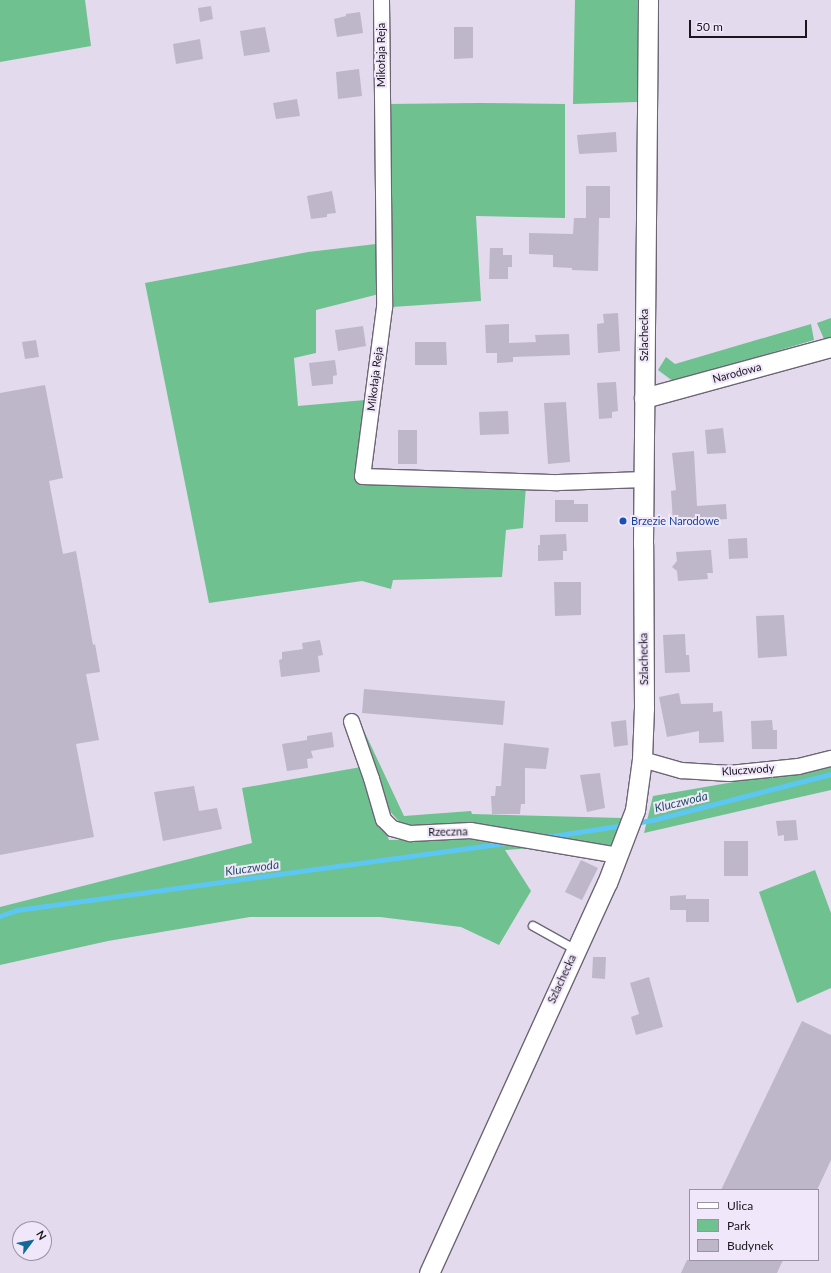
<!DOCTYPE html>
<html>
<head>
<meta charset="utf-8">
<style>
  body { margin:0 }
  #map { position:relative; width:831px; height:1273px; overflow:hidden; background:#e3daee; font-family:Lato,sans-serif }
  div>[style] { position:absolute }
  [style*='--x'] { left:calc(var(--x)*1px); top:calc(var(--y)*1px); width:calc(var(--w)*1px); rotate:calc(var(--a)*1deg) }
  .green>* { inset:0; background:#70c190 }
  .stream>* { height:4.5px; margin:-2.25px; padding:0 2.25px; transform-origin:2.25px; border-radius:2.25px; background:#5cc7f2 }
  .building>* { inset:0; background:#beb6c9 }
  .roads { filter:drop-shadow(1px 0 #6d6576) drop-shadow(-1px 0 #6d6576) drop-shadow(0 1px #6d6576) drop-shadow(0 -1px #6d6576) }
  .service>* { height:8px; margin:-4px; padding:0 4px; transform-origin:4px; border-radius:4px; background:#fff }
  .minor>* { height:15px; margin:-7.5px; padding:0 7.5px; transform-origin:7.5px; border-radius:7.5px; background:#fff }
  .tertiary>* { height:19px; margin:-9.5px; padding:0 9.5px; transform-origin:9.5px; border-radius:9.5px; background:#fff }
  .dots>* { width:11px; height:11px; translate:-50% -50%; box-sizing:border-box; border:2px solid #f0e7fb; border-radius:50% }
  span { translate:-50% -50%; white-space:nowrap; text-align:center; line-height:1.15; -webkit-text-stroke:4px #f0e7fb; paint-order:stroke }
  .street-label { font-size:11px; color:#19161c }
  .transit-label { font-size:11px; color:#164399 }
  .left { translate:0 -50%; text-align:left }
  .water-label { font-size:12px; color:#255265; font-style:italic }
  .legend { position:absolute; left:689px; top:1189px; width:130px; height:72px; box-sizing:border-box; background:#f0e7fb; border:1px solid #9a93a2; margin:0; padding:5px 7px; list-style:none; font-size:12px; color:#19161c }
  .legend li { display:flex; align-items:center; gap:8px; height:20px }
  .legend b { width:20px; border:1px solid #9a93a2 }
  .north { position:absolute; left:12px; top:1221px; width:40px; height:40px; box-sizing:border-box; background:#f0e7fb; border:1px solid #9a93a2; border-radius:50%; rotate:58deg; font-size:11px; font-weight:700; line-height:16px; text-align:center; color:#19161c }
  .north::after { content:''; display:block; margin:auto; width:14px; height:18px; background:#126999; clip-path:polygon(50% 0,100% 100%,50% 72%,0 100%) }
  .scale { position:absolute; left:689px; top:20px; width:118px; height:18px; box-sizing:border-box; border:2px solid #19161c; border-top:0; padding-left:5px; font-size:12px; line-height:14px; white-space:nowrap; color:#19161c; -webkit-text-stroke:3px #f0e7fb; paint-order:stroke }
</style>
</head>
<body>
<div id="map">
  <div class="green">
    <i style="clip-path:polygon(0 0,85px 0,91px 46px,0 62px)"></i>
    <i style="clip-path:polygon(575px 0,638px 0,637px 102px,573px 104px)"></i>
    <i style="clip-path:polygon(479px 103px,565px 104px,565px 218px,476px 216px,481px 301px,392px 307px,386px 104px)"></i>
    <i style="clip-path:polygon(376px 244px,379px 294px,316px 310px,316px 353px,294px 358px,298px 406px,365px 400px,358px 477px,526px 485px,523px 528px,506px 530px,502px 577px,393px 580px,391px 589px,362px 581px,209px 603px,145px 283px,308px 252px)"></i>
    <i style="clip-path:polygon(831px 318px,831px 337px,824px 339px,817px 323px)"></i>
    <i style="clip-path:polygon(811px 324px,814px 340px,674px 382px,658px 370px,666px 357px,675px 364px)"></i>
    <i style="clip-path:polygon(358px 718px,404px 816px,471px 811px,472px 814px,622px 818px,611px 847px,471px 824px,402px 825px,388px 809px,354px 719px)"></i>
    <i style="clip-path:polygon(831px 765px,831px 790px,644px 833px,653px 796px)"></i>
    <i style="clip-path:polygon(361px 767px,389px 840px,485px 839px,534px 848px,505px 850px,531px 891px,499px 945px,461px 927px,380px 917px,250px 917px,108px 941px,0 965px,0 907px,252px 843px,242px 788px)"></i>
    <i style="clip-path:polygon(815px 870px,831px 913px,831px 988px,797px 1003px,759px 892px)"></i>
  </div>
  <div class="stream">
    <i style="--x:635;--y:823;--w:22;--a:-10"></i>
    <i style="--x:657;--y:819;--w:180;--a:-14.5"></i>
    <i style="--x:546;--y:837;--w:79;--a:-8.7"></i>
    <i style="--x:0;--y:916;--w:18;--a:-19"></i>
    <i style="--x:17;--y:910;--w:495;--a:-7.8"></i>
  </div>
  <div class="building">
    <i style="clip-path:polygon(211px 6px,213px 19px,200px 22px,198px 8px)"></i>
    <i style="clip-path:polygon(360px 12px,363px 33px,337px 37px,334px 19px,346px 16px,346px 14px)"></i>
    <i style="clip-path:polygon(265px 27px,270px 52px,244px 56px,240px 31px)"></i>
    <i style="clip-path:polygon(454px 27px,473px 27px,473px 58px,454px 59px)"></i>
    <i style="clip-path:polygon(200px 39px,203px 59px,176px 64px,173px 44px)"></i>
    <i style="clip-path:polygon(359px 69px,362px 96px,338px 99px,336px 72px)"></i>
    <i style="clip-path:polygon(297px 99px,300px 116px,276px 119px,273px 103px)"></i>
    <i style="clip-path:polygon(616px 132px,617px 152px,579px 154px,577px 135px)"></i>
    <i style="clip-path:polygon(586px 186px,610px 186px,610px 218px,599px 218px,598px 271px,572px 270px,572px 268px,553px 267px,553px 255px,529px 254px,529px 233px,573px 234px,574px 218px,586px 218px)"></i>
    <i style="clip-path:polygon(332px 191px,336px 213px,327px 214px,327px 217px,311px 219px,307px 196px)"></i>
    <i style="clip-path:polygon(490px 248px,503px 248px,503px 255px,512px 255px,512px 267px,508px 267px,508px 279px,489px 279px)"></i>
    <i style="clip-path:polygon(618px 313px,620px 351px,598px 353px,597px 324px,604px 323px,603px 314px)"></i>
    <i style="clip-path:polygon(509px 324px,509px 343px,536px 342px,535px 335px,569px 334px,570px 355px,513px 357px,513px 362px,497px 363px,497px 353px,486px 353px,485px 325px)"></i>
    <i style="clip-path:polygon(363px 326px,366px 346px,338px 351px,335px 330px)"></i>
    <i style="clip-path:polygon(36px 340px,39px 357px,25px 359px,22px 342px)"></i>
    <i style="clip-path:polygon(415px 342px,446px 342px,447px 365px,415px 365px)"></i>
    <i style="clip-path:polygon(335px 360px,337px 375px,333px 376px,333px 384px,312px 386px,309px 363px)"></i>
    <i style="clip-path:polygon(616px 382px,618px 411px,612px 412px,612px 418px,599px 419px,597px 383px)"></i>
    <i style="clip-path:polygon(45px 385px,63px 478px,49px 481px,63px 554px,76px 551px,93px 645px,95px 644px,100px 672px,86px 674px,99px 740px,76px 744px,94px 837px,0 855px,0 393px)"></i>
    <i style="clip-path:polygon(566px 402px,570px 462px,548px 464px,544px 403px)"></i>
    <i style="clip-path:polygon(508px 411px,509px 434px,480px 435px,479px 412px)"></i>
    <i style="clip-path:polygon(723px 428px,726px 453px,707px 454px,705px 430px)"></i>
    <i style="clip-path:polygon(398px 430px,417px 430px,417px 464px,398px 464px)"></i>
    <i style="clip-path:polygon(694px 451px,697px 506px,726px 504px,727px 519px,673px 523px,671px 491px,676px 490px,672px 453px)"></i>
    <i style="clip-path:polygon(555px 500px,574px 500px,574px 504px,588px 504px,588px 522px,555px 522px)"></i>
    <i style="clip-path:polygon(566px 534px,567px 551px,563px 551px,563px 560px,538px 561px,538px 545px,540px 545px,540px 535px)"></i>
    <i style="clip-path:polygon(747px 538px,748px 558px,729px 559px,728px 539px)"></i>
    <i style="clip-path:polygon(711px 550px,713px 573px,707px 573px,708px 579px,678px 581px,677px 571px,672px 567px,677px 561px,676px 552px)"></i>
    <i style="clip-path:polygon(554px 582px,581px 582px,581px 615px,555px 616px)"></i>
    <i style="clip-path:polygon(784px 615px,787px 656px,758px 658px,756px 616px)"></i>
    <i style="clip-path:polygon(685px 634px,686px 655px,689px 655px,690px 672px,665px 673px,663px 635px)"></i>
    <i style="clip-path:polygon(320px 640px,323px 655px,318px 656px,320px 672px,281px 677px,279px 660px,282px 659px,282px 652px,303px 649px,302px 643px)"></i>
    <i style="clip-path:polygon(364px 689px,505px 701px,503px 725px,362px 713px)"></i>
    <i style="clip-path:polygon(679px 693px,681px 704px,713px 703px,713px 712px,722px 711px,724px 742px,699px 743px,699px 731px,667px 737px,659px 697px)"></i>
    <i style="clip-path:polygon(626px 720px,628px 745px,614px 747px,611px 722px)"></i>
    <i style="clip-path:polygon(772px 720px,773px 730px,777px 730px,777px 749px,752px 749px,751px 721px)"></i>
    <i style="clip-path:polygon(332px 732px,334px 747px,311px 751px,313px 758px,307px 759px,308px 768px,287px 771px,282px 744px,307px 740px,307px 736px)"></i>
    <i style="clip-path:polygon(504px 743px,549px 748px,546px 769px,525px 768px,525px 804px,521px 804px,520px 814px,492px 814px,491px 796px,495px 796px,496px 786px,501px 786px)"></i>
    <i style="clip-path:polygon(600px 773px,605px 808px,587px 812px,580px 775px)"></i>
    <i style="clip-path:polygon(194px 786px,199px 811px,217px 808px,222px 829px,163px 841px,154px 792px)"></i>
    <i style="clip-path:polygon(796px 820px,798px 840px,784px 841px,784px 835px,778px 836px,776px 821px)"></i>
    <i style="clip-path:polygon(724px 841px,748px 841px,748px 876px,724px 876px)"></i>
    <i style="clip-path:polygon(581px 860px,598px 868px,582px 900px,565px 892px)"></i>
    <i style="clip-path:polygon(686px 895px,686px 899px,709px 899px,709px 922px,686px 922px,686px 910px,670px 910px,670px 896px)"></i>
    <i style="clip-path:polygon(593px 957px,606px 957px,605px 979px,592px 978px)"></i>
    <i style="clip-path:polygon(649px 977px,663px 1027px,636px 1035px,631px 1017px,639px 1014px,630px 983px)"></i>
    <i style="clip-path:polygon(802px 1021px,831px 1035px,831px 1160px,817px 1190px,721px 1190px)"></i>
    <i style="clip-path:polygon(687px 1260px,783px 1260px,777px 1273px,681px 1273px)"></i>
  </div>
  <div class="roads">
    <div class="service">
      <i style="--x:533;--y:926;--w:49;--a:29.2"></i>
    </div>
    <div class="minor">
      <i style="--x:381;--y:0;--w:307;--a:89.4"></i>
      <i style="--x:384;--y:307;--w:170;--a:97.4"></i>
      <i style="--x:362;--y:476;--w:196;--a:1.8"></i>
      <i style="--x:558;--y:482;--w:86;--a:-2"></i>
      <i style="--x:351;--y:721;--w:60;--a:70.7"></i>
      <i style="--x:371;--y:778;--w:43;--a:73.7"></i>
      <i style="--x:383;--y:819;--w:13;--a:45"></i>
      <i style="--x:392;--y:828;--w:19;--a:16"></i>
      <i style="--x:410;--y:833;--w:60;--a:-2.9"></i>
      <i style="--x:470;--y:830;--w:150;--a:9.6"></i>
      <i style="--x:642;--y:759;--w:41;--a:15.8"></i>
      <i style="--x:681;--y:770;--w:48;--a:3.6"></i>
      <i style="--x:729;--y:773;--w:69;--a:-5.8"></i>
      <i style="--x:798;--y:766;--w:34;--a:-14"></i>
    </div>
    <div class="tertiary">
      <i style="--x:644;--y:398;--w:194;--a:-15.3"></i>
      <i style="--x:429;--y:1273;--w:429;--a:-65.5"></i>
      <i style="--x:607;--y:883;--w:78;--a:-69"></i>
      <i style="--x:635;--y:810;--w:51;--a:-82.2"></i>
      <i style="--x:642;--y:759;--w:51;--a:-87.8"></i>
      <i style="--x:644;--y:708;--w:164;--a:-90.3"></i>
      <i style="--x:643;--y:544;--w:544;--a:-89.47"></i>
    </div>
  </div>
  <div class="dots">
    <i style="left:623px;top:521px;background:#1a4fb4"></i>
  </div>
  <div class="street-label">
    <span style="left:381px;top:55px;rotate:-90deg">Mikołaja Reja</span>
    <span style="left:644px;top:335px;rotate:-90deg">Szlachecka</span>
    <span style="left:737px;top:373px;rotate:-15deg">Narodowa</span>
    <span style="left:375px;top:379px;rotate:-83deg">Mikołaja Reja</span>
    <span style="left:644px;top:659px;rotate:-91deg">Szlachecka</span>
    <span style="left:748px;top:770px;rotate:-4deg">Kluczwody</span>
    <span style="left:448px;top:832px;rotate:-1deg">Rzeczna</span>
    <span style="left:562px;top:979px;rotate:-65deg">Szlachecka</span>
  </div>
  <div class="transit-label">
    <span class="left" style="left:631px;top:521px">Brzezie Narodowe</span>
  </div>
  <div class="water-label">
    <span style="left:681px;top:802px;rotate:-14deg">Kluczwoda</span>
    <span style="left:252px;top:868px;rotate:-8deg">Kluczwoda</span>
  </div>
  <ul class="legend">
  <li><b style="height:5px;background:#fff"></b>Ulica</li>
  <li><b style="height:11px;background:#70c190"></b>Park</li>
  <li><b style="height:11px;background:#beb6c9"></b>Budynek</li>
  </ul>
  <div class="north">N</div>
  <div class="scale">50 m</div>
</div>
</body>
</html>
